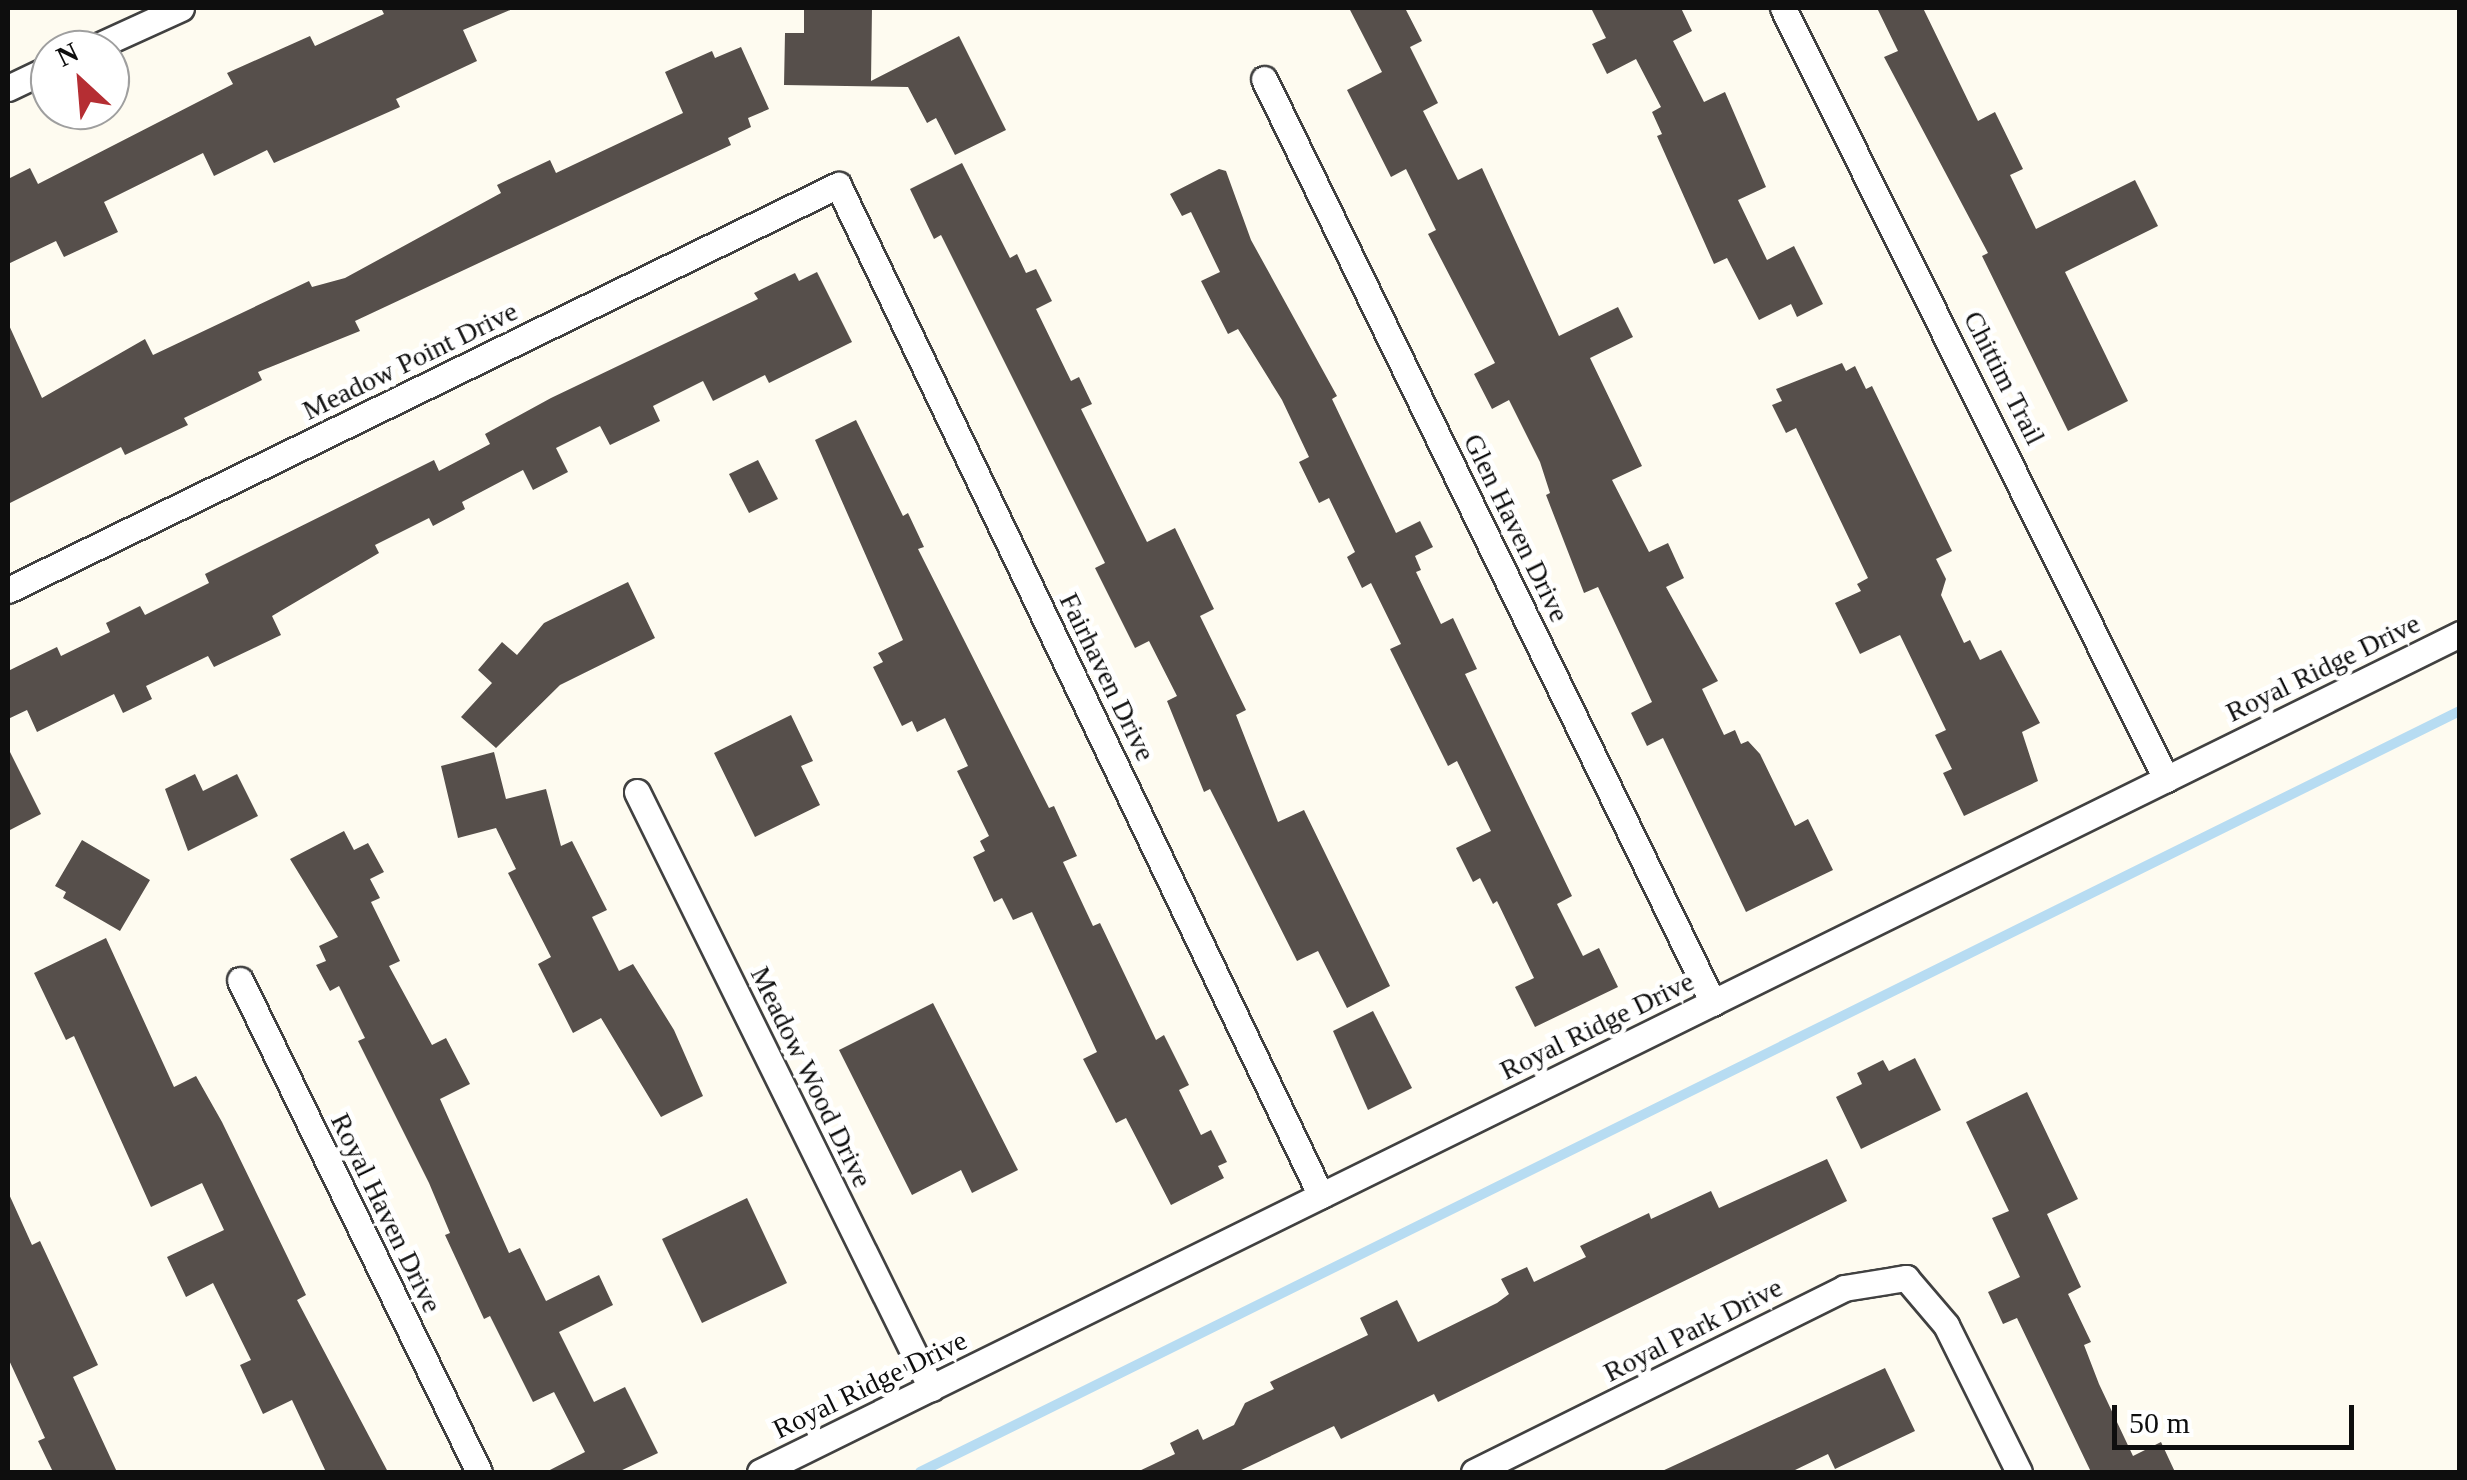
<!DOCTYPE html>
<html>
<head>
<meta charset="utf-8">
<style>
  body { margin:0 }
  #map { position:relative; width:2467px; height:1480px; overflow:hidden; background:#fefbf0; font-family:Georgia,serif }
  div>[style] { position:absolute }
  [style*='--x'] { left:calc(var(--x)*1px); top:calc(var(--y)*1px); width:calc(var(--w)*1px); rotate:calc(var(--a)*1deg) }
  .stream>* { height:10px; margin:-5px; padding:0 5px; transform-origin:5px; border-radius:5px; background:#b7dcf2 }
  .building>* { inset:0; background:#564f4b }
  .roads { filter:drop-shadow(2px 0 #414141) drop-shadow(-2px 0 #414141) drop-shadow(0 2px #414141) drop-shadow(0 -2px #414141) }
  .street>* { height:25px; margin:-12.5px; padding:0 12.5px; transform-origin:12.5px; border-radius:12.5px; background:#fff }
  span { translate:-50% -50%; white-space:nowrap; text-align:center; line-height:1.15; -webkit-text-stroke:10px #fff; paint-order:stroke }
  .street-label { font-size:28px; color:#0e0e0e }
  .frame { position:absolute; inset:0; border:10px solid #0e0e0e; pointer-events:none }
  .north { position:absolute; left:30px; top:30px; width:100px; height:100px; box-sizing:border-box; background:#fff; border:2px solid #9f9f9f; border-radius:50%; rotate:334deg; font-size:28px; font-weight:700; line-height:40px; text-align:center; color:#0e0e0e }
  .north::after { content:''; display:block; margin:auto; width:35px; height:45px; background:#b52e33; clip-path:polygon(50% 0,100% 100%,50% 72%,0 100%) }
  .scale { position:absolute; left:2112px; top:1405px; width:242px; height:45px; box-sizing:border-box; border:5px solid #0e0e0e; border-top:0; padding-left:12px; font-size:30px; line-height:35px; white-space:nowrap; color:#0e0e0e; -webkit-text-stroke:8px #fff; paint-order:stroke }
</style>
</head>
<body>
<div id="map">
  <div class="stream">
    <i style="--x:920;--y:1472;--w:1718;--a:-26.3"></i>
  </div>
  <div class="building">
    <i style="clip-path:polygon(381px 8px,515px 8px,463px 30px,477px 61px,396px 99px,400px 107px,274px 163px,267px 150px,214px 176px,203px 153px,104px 202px,118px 232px,64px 257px,56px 241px,8px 264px,8px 179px,30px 168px,38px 184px,233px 84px,227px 73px,310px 36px,315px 46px,384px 14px)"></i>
    <i style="clip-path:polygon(804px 8px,872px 8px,871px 81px,959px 36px,1006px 130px,955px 155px,936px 118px,927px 123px,908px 87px,784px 85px,785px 33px,804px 33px)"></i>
    <i style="clip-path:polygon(1349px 8px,1405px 8px,1422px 41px,1410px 47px,1438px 103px,1423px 111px,1458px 180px,1482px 168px,1559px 336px,1618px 307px,1633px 337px,1590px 358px,1642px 466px,1612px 480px,1649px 552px,1668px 543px,1684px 578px,1666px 587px,1718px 681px,1702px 689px,1724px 735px,1735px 730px,1741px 744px,1748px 741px,1760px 754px,1795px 826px,1808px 819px,1833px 870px,1746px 912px,1663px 738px,1647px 746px,1631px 713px,1652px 702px,1598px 587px,1584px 593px,1546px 495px,1550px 493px,1540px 462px,1509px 400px,1492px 409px,1474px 374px,1495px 363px,1428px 234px,1436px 230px,1406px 169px,1391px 177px,1347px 90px,1382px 72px)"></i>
    <i style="clip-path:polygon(1591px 8px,1681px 8px,1692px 31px,1673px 41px,1704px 102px,1725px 92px,1766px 187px,1738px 200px,1767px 260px,1794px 246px,1823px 304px,1797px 317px,1791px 304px,1759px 320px,1727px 258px,1714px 264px,1657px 136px,1662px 134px,1652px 112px,1661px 107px,1636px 59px,1607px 74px,1592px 44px,1606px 38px)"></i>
    <i style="clip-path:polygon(1877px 8px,1923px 8px,1978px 121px,1995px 112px,2023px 169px,2010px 175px,2036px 229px,2135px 180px,2158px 226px,2065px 272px,2128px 401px,2068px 431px,1982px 256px,1988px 253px,1884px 57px,1898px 51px)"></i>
    <i style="clip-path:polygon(741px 47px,769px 109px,748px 118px,751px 127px,728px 138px,731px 145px,355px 321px,360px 331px,258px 372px,262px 380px,184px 418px,188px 425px,125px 455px,121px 447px,8px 504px,8px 323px,42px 398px,145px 339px,153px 355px,309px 281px,312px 287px,345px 278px,501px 193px,497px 185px,550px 160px,556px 173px,683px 113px,665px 72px,712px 51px,715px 58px)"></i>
    <i style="clip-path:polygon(962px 163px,1010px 258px,1017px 254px,1026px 273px,1036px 269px,1052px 301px,1036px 309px,1071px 381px,1079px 377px,1092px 404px,1081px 409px,1147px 542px,1175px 528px,1214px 609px,1200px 616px,1246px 710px,1236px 715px,1278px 822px,1304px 810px,1390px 986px,1347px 1008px,1318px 951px,1297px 961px,1210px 789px,1204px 792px,1167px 701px,1177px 696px,1149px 641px,1135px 648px,1095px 568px,1105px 563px,941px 235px,934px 239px,910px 189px)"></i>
    <i style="clip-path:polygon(1219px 169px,1226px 171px,1251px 240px,1337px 396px,1332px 399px,1396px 533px,1420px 521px,1433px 547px,1415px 556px,1421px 570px,1416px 572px,1441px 624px,1453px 618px,1477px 669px,1465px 674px,1572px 896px,1557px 904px,1583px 956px,1599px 948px,1618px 987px,1535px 1027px,1515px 987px,1534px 978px,1497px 901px,1493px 904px,1480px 878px,1473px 882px,1456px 848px,1491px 831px,1457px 761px,1448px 766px,1390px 649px,1401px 644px,1371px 583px,1362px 588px,1347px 557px,1355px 552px,1329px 498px,1319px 503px,1299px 462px,1309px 457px,1282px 400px,1238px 329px,1228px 334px,1201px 281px,1220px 272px,1191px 212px,1182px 216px,1170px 194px)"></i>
    <i style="clip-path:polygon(817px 272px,852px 342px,769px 383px,765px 375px,713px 401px,703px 381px,653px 406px,660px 421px,610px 445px,600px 426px,556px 448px,568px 472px,533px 490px,523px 470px,462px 502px,465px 509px,433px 526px,429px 518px,375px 545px,379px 553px,272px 616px,281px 635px,214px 667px,208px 656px,146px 686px,152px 699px,123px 713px,114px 694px,37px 732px,27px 710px,8px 719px,8px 671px,57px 647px,61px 656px,110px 632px,106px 623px,140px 606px,145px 615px,209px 583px,205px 574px,434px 460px,439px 471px,490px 444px,485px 434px,551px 398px,758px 299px,754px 293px,795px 273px,799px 281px)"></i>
    <i style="clip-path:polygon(1842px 363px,1846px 371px,1855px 366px,1866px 389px,1872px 386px,1952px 551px,1936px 559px,1946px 579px,1941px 595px,1964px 643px,1970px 640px,1980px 660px,2001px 650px,2040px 723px,2022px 732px,2038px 781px,1964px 816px,1943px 773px,1952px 769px,1935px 735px,1946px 730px,1900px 635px,1860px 654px,1835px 603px,1861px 591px,1857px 584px,1868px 578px,1796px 428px,1786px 433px,1772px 405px,1782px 401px,1776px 389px)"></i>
    <i style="clip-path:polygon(856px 420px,903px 516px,908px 513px,924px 547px,918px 549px,1049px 808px,1054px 806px,1077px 856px,1063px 862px,1093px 926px,1100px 923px,1156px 1040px,1164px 1035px,1189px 1085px,1179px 1090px,1201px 1135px,1211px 1130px,1227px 1162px,1218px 1166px,1224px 1178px,1171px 1205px,1126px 1118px,1116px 1123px,1083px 1059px,1097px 1052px,1032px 912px,1013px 920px,1002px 898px,994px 902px,973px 857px,985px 851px,980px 841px,989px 836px,957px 771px,968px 766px,945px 718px,917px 732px,912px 721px,902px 726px,873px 667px,883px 662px,878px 653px,903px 640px,815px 440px)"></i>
    <i style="clip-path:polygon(758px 460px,778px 499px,749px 513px,729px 474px)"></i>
    <i style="clip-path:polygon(628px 582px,655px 638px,560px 685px,496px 748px,461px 717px,492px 683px,478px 670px,502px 642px,517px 655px,544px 623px)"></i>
    <i style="clip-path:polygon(791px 715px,813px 761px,801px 766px,820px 805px,755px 837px,714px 753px)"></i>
    <i style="clip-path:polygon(8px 748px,41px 814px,8px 831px)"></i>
    <i style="clip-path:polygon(494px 752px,506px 799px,546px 789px,561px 846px,572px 841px,607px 910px,592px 917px,619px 971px,633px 964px,674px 1030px,703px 1096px,661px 1117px,601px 1018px,573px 1033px,538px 964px,551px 957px,508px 873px,516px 869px,496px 828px,458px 838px,441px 766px)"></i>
    <i style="clip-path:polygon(195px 774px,203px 791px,237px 774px,258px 816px,188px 851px,165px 789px)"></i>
    <i style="clip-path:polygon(344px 831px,354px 850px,368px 843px,384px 872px,370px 879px,380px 898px,371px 902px,400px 961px,389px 966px,432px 1045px,446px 1038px,470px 1084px,440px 1099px,509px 1253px,520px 1248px,546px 1301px,599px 1275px,613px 1305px,559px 1332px,594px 1402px,625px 1387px,658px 1453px,618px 1472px,546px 1472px,585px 1452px,554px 1392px,533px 1402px,490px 1316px,484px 1319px,445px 1235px,450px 1233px,429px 1183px,358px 1041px,365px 1038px,339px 986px,330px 991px,316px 965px,326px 961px,319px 946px,338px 937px,290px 859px)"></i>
    <i style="clip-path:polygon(82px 840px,150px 880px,120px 931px,63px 898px,66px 892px,55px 886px)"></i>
    <i style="clip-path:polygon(106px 938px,174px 1087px,196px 1076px,222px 1122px,306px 1295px,297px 1300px,388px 1472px,326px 1472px,292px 1400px,263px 1414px,240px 1365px,251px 1360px,213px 1283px,186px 1297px,167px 1257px,224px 1230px,202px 1183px,151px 1207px,74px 1036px,66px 1040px,34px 973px)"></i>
    <i style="clip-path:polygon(933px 1003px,1018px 1170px,972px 1193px,961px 1170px,912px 1195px,839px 1050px)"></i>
    <i style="clip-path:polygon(1373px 1011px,1412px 1088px,1368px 1110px,1333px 1031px)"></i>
    <i style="clip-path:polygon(1915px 1058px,1941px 1110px,1861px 1149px,1836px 1097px,1862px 1084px,1857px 1073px,1883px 1060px,1889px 1071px)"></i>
    <i style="clip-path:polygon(2027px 1092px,2078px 1199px,2047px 1214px,2081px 1287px,2068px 1294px,2091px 1342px,2084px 1345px,2099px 1384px,2133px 1456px,2161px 1442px,2175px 1472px,2091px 1472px,2017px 1318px,2003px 1324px,1988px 1292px,2020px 1277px,1992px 1218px,2009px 1211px,1966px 1122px)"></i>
    <i style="clip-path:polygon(1827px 1159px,1847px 1201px,1438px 1402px,1434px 1394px,1341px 1439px,1334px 1426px,1237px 1472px,1137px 1472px,1175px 1454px,1170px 1443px,1198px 1429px,1203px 1440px,1234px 1425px,1245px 1403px,1274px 1389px,1270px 1382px,1368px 1335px,1360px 1318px,1397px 1300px,1418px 1342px,1497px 1303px,1509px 1294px,1501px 1279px,1527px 1267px,1534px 1282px,1586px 1257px,1580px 1246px,1649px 1213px,1651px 1219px,1711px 1191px,1719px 1208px)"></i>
    <i style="clip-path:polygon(8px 1192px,32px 1245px,40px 1241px,98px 1365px,73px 1377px,117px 1472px,53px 1472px,38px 1441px,45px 1438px,8px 1358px)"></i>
    <i style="clip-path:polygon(747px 1198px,787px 1283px,702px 1323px,662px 1239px)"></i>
    <i style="clip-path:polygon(1885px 1368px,1915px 1431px,1835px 1469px,1828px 1454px,1791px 1472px,1660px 1472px)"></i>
  </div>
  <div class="roads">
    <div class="street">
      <i style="--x:1783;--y:8;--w:861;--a:63.58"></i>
      <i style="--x:89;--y:50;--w:101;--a:-24.5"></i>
      <i style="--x:1264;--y:79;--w:1027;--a:64.08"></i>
      <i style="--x:8;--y:88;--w:47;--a:-25.5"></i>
      <i style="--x:8;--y:590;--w:924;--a:-26.01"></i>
      <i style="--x:838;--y:185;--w:1120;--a:64.46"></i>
      <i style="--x:637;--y:792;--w:665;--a:63.74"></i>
      <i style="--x:240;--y:980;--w:547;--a:64.09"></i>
      <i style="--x:760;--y:1472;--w:1895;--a:-26.24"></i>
      <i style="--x:1474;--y:1472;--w:413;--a:-26.4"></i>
      <i style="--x:1844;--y:1288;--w:63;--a:-9.2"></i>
      <i style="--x:1906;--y:1278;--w:62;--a:49.6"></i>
      <i style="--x:1946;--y:1325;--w:164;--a:63.6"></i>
    </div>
  </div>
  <div class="street-label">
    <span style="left:410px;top:361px;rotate:-26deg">Meadow Point Drive</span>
    <span style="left:2004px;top:378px;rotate:63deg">Chittim Trail</span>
    <span style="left:1516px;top:528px;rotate:64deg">Glen Haven Drive</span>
    <span style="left:2323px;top:668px;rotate:-26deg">Royal Ridge Drive</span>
    <span style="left:1107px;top:677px;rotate:64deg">Fairhaven Drive</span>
    <span style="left:1597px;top:1026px;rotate:-26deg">Royal Ridge Drive</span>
    <span style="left:811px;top:1077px;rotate:64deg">Meadow Wood Drive</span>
    <span style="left:386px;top:1213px;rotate:64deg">Royal Haven Drive</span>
    <span style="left:1693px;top:1330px;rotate:-27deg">Royal Park Drive</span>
    <span style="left:870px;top:1385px;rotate:-26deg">Royal Ridge Drive</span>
  </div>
  <div class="frame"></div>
  <div class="north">N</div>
  <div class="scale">50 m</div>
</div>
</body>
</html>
